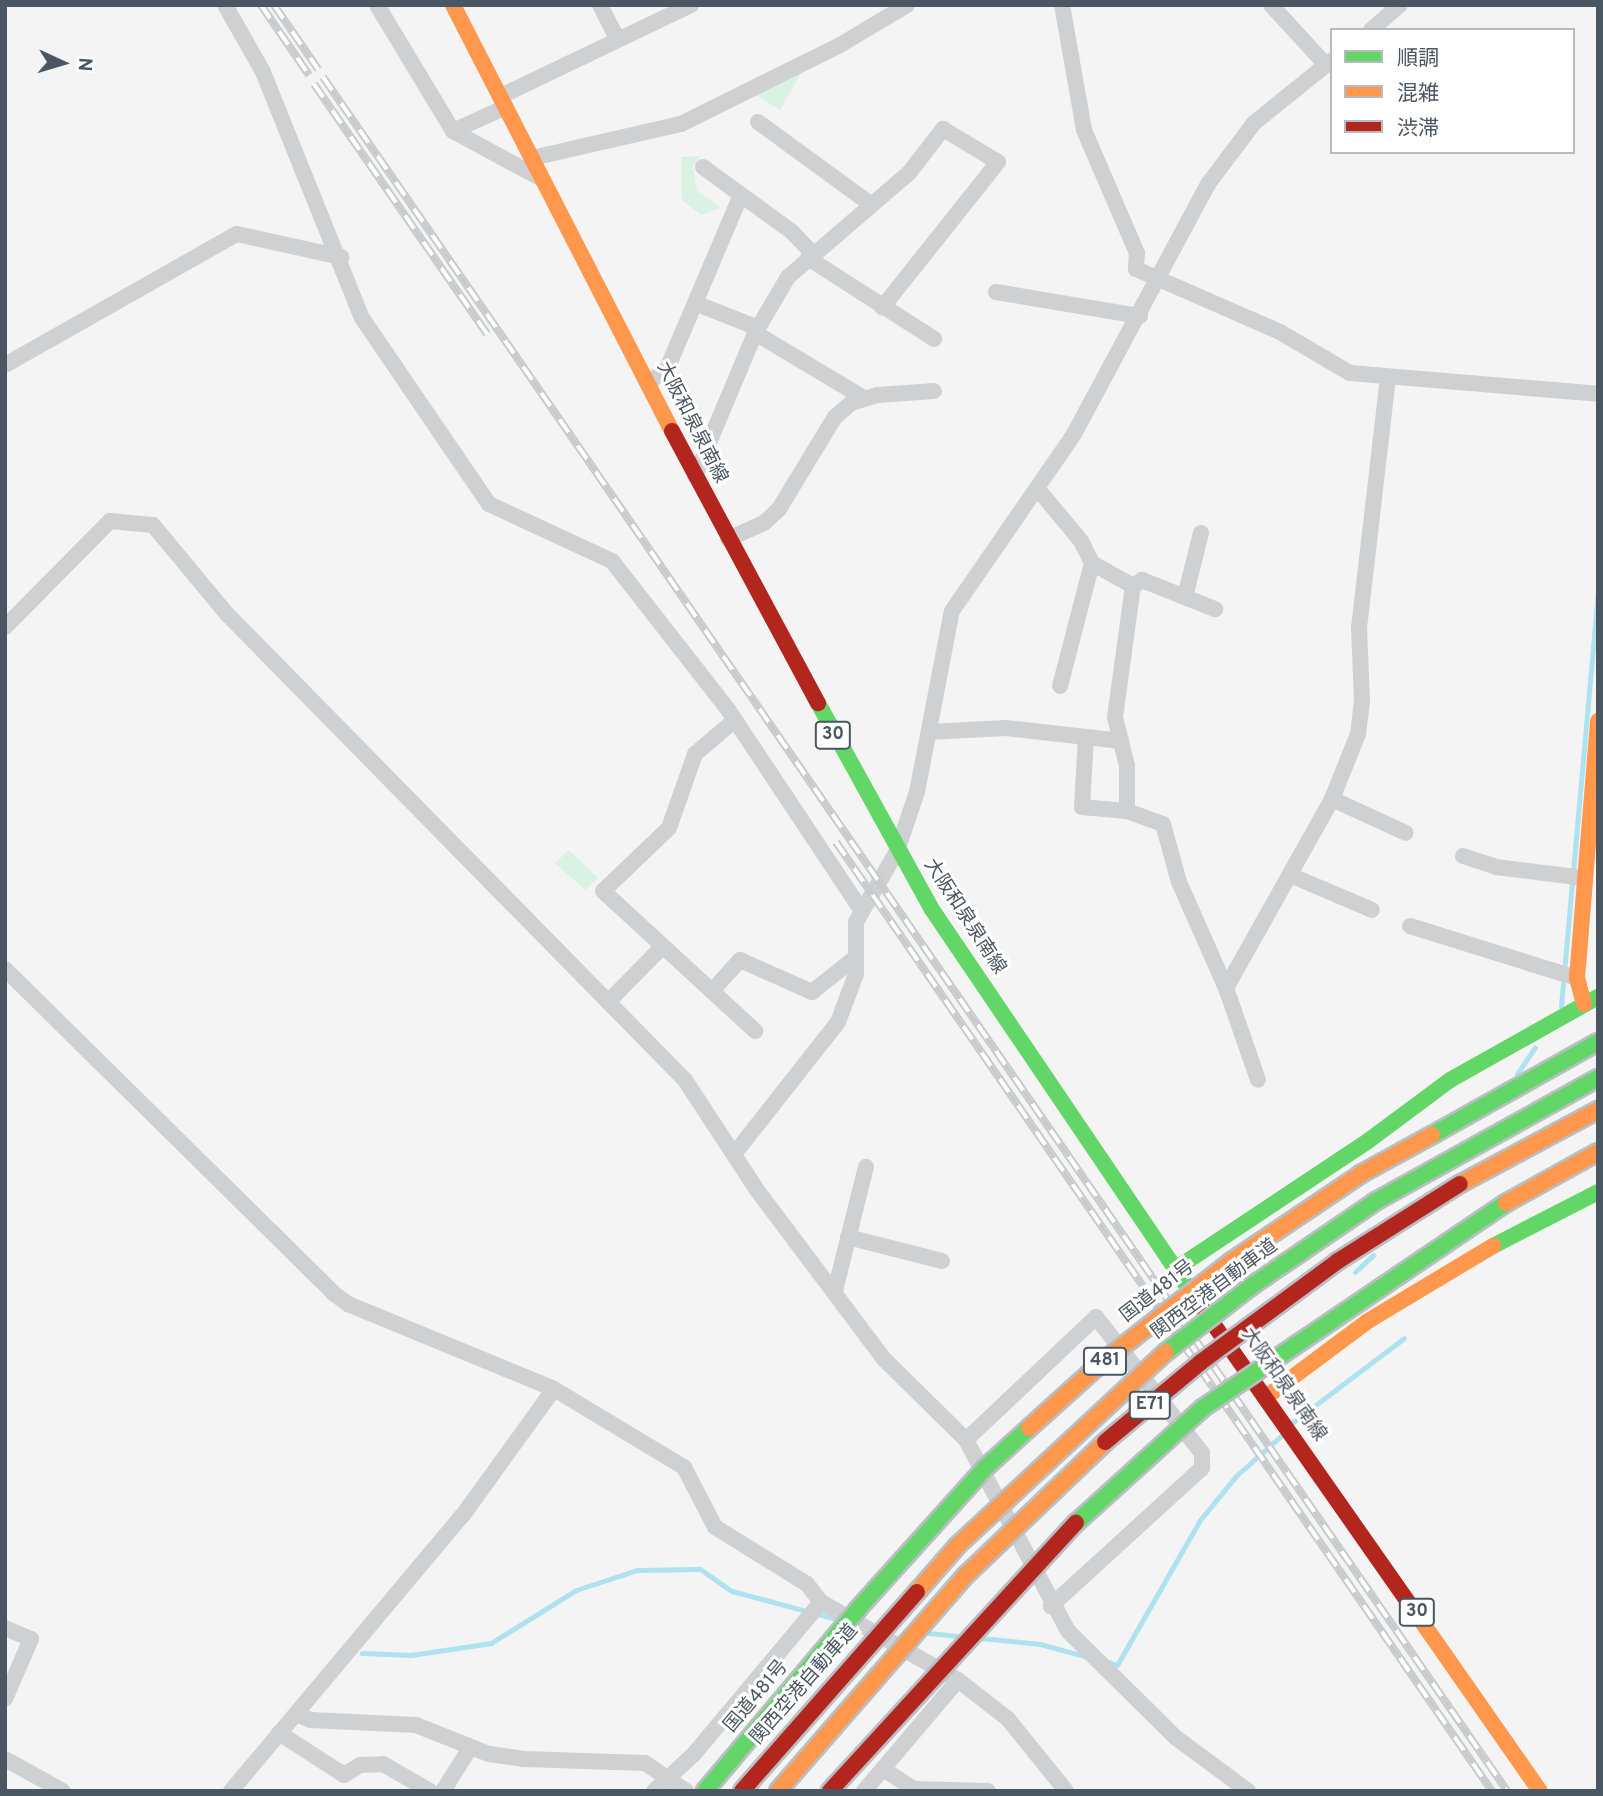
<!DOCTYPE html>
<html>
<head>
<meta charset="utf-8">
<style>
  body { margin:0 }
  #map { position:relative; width:1603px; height:1796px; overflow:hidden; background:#f4f4f4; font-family:Overpass,"Noto Sans JP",sans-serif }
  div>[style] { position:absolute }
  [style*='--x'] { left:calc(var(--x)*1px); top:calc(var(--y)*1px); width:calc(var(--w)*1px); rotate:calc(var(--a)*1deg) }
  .green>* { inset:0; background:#d9f2e3 }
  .stream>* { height:5px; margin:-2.5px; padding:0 2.5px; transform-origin:2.5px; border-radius:2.5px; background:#aee2f0 }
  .street>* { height:16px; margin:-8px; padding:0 8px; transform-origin:8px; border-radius:8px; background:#ced0d2 }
  .fast>* { height:16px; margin:-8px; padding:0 8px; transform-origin:8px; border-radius:8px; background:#63d668 }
  .slow>* { height:16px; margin:-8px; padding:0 8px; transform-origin:8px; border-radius:8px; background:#ff974d }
  .jam>* { height:16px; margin:-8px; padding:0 8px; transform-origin:8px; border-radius:8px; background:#b3261e }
  .rail>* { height:8px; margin-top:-4px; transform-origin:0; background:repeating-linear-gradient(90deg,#fff 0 16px,#c9cacc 0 32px); box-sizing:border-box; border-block:2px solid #c9cacc }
  .bridges { filter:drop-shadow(2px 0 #b9bec3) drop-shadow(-2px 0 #b9bec3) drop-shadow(0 2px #b9bec3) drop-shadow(0 -2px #b9bec3) }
  .fast-bridge>* { height:16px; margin:-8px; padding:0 8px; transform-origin:8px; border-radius:8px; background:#63d668 }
  .slow-bridge>* { height:16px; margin:-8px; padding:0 8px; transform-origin:8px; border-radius:8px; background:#ff974d }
  .jam-bridge>* { height:16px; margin:-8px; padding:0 8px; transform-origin:8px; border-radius:8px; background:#b3261e }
  span { translate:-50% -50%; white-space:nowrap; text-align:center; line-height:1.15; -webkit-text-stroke:6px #fff; paint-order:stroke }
  .shield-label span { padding:2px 5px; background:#fff; border:2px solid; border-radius:5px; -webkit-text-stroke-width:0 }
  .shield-label { font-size:18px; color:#4a5661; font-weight:700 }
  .street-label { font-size:19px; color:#4a5661 }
  .frame { position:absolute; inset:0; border:7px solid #4a5661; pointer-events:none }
  .legend { position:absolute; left:1330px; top:28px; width:245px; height:126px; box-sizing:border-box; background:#fff; border:2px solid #b7bbc0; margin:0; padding:9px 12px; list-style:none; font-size:21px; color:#4a5661 }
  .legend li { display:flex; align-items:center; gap:14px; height:35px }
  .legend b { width:35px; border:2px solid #b7bbc0 }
  .north { position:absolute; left:28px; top:28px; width:70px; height:70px; -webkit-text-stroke:5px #fff; paint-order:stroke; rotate:94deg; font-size:19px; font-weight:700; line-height:28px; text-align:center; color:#4a5661 }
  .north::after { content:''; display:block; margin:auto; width:24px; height:32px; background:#4a5661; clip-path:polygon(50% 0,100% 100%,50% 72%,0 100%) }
</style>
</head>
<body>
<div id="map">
  <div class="green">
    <i style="clip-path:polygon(802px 72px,780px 110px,756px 95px)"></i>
    <i style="clip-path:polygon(701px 156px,693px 166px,697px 191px,721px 208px,701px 215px,682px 200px,681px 157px)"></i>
    <i style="clip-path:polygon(569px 850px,598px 878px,585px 890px,555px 863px)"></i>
  </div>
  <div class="stream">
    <i style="--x:1561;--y:1006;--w:417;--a:-84.9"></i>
    <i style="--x:1517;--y:1074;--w:32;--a:-56"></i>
    <i style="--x:1355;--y:1272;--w:25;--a:-43"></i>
    <i style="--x:1293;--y:1422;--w:139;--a:-37.1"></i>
    <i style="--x:929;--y:1633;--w:28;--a:6"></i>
    <i style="--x:981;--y:1638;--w:59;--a:5.8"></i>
    <i style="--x:1040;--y:1644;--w:50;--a:15.2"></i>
    <i style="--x:362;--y:1653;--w:49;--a:2.3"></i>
    <i style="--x:411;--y:1655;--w:81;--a:-8.5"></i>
    <i style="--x:491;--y:1643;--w:100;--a:-31.9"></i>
    <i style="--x:576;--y:1590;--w:64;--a:-18.2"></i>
    <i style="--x:637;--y:1570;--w:63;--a:-0.9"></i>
    <i style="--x:700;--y:1569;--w:39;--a:35"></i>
    <i style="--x:732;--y:1591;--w:108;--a:15.1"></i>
    <i style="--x:1108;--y:1662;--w:9;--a:18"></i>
    <i style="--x:1117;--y:1665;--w:167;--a:-60.2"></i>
    <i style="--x:1200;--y:1520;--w:58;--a:-50.6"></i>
    <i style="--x:1237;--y:1475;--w:60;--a:-41.6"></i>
  </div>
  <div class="street">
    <i style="--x:225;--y:5;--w:77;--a:60.4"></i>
    <i style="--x:263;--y:72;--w:265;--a:68.1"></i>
    <i style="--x:362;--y:318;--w:225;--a:55.7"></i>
    <i style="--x:489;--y:504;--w:136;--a:24.9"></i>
    <i style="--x:612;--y:561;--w:190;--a:52"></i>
    <i style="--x:729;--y:711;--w:240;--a:56.4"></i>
    <i style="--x:377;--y:5;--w:147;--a:58.9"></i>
    <i style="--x:453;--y:131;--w:58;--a:-24.4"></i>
    <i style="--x:600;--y:5;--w:39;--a:63"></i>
    <i style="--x:1062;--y:5;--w:127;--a:80"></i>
    <i style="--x:1084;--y:130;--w:134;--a:66.7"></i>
    <i style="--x:1137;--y:253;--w:16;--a:94"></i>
    <i style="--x:1136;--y:269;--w:157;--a:23.6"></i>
    <i style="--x:1280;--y:332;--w:81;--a:30.4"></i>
    <i style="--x:1350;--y:373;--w:249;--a:4.8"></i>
    <i style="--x:1271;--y:5;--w:81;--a:47.5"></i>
    <i style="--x:1371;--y:30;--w:38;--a:-41"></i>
    <i style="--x:501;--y:96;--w:211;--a:-25.6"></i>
    <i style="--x:758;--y:122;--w:137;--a:36.1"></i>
    <i style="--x:453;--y:131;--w:99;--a:28.4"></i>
    <i style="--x:532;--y:158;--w:153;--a:-12.9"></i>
    <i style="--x:681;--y:124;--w:178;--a:-26.4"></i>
    <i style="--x:840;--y:45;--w:78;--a:-30.8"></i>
    <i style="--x:703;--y:167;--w:110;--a:36.1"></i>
    <i style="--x:792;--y:232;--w:30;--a:46"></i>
    <i style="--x:808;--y:258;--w:150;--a:32.7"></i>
    <i style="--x:996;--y:292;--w:146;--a:9.5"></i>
    <i style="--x:695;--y:303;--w:68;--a:21.6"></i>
    <i style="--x:755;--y:333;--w:127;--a:30.8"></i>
    <i style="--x:5;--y:365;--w:266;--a:-29.5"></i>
    <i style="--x:237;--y:234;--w:107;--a:12.5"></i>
    <i style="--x:648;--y:383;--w:24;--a:-36"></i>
    <i style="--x:667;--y:369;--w:189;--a:-67"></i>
    <i style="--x:695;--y:476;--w:155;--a:-67.2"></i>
    <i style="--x:755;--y:333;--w:65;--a:-59.5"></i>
    <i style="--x:788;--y:277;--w:160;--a:-40.7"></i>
    <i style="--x:909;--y:173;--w:56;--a:-52.3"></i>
    <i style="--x:943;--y:129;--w:64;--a:31"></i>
    <i style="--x:998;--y:162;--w:186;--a:128.5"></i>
    <i style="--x:1037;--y:488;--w:69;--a:50.3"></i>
    <i style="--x:1081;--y:541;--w:25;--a:63"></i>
    <i style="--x:1092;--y:563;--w:47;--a:29.3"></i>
    <i style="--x:728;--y:539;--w:39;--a:-24"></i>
    <i style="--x:764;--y:523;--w:21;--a:-43"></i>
    <i style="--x:779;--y:509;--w:108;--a:-58.7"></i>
    <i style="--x:835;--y:417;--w:21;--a:-41"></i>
    <i style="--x:851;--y:403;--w:28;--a:-17"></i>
    <i style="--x:878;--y:395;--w:56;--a:-4.1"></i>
    <i style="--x:1185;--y:597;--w:66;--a:-76"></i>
    <i style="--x:5;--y:627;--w:149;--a:-45.3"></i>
    <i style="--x:110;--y:521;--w:43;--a:5.3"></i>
    <i style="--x:153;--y:525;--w:116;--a:50.3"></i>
    <i style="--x:227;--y:614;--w:653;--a:45.5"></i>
    <i style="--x:685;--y:1080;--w:131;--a:56.8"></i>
    <i style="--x:757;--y:1190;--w:211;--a:53.1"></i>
    <i style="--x:884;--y:1359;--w:115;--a:44.6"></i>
    <i style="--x:966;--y:1440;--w:217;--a:61.9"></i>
    <i style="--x:1068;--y:1631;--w:151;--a:44.7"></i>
    <i style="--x:1175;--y:1737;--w:91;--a:36.5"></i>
    <i style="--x:1060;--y:686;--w:127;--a:-75.4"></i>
    <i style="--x:735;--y:720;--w:52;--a:139.6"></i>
    <i style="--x:695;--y:754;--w:78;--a:109.4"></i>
    <i style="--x:669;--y:828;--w:91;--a:136.3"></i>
    <i style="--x:603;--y:891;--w:207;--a:42.6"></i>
    <i style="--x:929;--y:732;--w:77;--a:-3"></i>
    <i style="--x:1006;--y:728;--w:116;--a:6.4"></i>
    <i style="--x:1086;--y:737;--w:70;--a:93.3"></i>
    <i style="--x:1082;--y:807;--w:45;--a:5.1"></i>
    <i style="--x:1127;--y:811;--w:38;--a:20"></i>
    <i style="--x:1163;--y:824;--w:60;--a:74.6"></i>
    <i style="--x:1179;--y:882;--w:116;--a:66.1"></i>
    <i style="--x:1226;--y:988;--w:97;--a:70.8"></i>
    <i style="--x:1332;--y:799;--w:81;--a:24.7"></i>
    <i style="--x:1127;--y:811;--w:45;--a:-90"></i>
    <i style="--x:1127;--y:766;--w:50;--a:-103.8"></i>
    <i style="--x:1115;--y:717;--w:132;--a:-82.2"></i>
    <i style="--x:1133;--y:586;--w:11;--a:-34"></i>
    <i style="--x:1142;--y:580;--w:79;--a:21.7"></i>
    <i style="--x:1463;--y:856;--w:35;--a:18"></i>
    <i style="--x:1496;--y:867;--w:89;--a:7.1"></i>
    <i style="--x:1290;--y:875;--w:89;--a:23.1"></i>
    <i style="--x:1410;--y:926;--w:175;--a:17.3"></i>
    <i style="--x:5;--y:969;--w:461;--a:44.6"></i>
    <i style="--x:333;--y:1293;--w:19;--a:36"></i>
    <i style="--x:348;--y:1304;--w:223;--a:22.4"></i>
    <i style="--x:554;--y:1389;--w:152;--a:31"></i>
    <i style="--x:684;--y:1467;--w:68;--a:62.7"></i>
    <i style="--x:715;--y:1527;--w:108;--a:31.8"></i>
    <i style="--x:807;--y:1584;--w:23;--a:52"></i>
    <i style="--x:821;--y:1602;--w:158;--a:29.7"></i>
    <i style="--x:958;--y:1680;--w:63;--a:38"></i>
    <i style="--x:1008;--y:1719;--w:92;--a:51.1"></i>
    <i style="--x:1226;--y:988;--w:217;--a:-60.7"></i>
    <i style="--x:1332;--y:799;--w:70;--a:-68.2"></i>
    <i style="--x:1358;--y:734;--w:32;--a:-83"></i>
    <i style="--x:1362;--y:702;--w:74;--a:-92.3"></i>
    <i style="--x:1359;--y:628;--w:253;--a:-83.4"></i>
    <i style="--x:712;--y:991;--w:42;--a:-47.9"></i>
    <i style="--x:740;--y:960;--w:79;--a:24"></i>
    <i style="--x:812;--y:992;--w:56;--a:-38.5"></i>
    <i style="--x:608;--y:1002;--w:78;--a:-45.5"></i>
    <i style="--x:735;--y:1153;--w:167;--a:-51.8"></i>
    <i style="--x:838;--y:1022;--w:51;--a:-69.4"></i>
    <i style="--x:856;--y:974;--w:52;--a:-90"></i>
    <i style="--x:856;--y:922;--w:82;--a:-60"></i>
    <i style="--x:897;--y:851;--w:62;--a:-71.3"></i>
    <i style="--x:917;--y:792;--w:184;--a:-79.1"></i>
    <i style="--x:952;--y:611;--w:215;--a:-55.4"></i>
    <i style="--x:1074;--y:434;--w:284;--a:-61.8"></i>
    <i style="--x:1208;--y:184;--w:76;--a:-53"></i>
    <i style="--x:1254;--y:123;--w:100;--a:-38.9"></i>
    <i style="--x:848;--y:1237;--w:97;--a:14.3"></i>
    <i style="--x:835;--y:1291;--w:128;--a:-76"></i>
    <i style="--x:966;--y:1440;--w:179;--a:-43.4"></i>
    <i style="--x:1096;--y:1317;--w:172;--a:52.1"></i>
    <i style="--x:1202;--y:1453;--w:15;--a:90"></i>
    <i style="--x:1202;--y:1468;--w:205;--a:137.6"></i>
    <i style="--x:5;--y:1628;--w:28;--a:23"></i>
    <i style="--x:31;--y:1639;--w:65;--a:113.4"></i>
    <i style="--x:296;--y:1714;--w:16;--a:22"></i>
    <i style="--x:311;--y:1720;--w:105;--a:2.7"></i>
    <i style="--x:416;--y:1725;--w:79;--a:21.7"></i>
    <i style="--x:489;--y:1754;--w:34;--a:8"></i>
    <i style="--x:523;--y:1759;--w:122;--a:1.9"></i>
    <i style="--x:645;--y:1763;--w:50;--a:34.3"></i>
    <i style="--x:279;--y:1733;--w:77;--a:32.9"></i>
    <i style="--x:344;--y:1775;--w:19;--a:-32"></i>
    <i style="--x:360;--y:1765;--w:23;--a:-2"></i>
    <i style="--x:383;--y:1764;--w:54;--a:29.9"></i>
    <i style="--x:5;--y:1759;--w:66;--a:28.9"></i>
    <i style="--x:883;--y:1769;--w:37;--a:33"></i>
    <i style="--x:914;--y:1789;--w:74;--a:1.5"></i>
    <i style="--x:231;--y:1791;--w:361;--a:-50"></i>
    <i style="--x:463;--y:1515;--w:155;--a:-54.2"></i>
    <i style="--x:443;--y:1791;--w:51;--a:-57.9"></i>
    <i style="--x:654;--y:1791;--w:54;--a:-42.8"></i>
    <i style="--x:694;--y:1754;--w:198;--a:-50.1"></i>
    <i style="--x:864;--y:1791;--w:145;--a:-49.7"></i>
  </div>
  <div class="fast">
    <i style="--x:818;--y:703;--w:234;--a:61.1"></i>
    <i style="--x:931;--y:908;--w:488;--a:55.9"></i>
    <i style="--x:1493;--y:1246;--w:118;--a:-27.2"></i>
    <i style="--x:1177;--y:1268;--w:229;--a:-33.6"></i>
    <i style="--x:1368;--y:1141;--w:102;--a:-36.6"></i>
    <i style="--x:1450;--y:1080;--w:170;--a:-29.3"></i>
  </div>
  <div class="slow">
    <i style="--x:453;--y:5;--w:479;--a:62.8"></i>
    <i style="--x:1584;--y:1004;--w:27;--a:-105"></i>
    <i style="--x:1577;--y:978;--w:258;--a:-85.3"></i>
    <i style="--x:1266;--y:1397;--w:127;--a:-36.7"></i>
    <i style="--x:1368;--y:1321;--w:146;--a:-31"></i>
    <i style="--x:1415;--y:1612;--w:218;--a:55.1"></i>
  </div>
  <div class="jam">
    <i style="--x:672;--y:431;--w:309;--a:61.8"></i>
    <i style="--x:1205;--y:1312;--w:366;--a:55"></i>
  </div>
  <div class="rail">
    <i style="--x:261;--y:5;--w:85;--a:55.6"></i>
    <i style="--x:274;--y:5;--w:78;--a:55.5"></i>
    <i style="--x:323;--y:77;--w:2083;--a:55.36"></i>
    <i style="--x:314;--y:84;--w:304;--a:55.3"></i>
    <i style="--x:836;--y:842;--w:1154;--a:55.35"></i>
  </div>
  <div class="bridges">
    <div class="fast-bridge">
      <i style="--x:1432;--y:1135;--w:190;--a:-29.3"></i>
      <i style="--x:1166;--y:1352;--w:110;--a:-37.6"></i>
      <i style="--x:1253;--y:1285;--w:149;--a:-34.3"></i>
      <i style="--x:1376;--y:1201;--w:254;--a:-29"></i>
      <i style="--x:1076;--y:1523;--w:171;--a:-42.2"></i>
      <i style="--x:1203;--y:1408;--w:366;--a:-34.1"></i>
      <i style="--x:705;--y:1791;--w:238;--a:-49.9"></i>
      <i style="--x:858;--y:1609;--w:190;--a:-48"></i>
      <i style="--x:985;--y:1468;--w:59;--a:-42.3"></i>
    </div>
    <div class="slow-bridge">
      <i style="--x:1460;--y:1184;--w:157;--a:-28.2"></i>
      <i style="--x:1506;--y:1203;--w:105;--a:-29"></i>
      <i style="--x:1029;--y:1428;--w:96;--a:-42"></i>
      <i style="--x:1100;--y:1364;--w:167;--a:-38"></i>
      <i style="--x:1232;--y:1261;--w:156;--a:-34"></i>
      <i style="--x:1361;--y:1174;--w:81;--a:-28.8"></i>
      <i style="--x:917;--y:1592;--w:61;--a:-49"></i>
      <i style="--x:957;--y:1546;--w:285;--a:-42.9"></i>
      <i style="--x:778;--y:1791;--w:286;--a:-49"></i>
      <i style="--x:966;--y:1575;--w:192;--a:-43.7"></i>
    </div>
    <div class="jam-bridge">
      <i style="--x:1105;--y:1442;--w:125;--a:-39.8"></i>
      <i style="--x:1201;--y:1362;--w:170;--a:-36.4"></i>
      <i style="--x:1338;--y:1261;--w:144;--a:-32.3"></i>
      <i style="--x:742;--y:1791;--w:265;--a:-48.7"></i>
      <i style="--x:830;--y:1791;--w:364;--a:-47.5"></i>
    </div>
  </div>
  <div class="shield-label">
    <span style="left:833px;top:735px">30</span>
    <span style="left:1105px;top:1361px">481</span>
    <span style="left:1150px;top:1405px">E71</span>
    <span style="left:1417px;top:1612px">30</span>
  </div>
  <div class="street-label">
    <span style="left:691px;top:423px;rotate:63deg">大阪和泉泉南線</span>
    <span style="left:964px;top:917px;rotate:57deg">大阪和泉泉南線</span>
    <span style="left:1215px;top:1290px;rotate:-37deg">関西空港自動車道</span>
    <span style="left:1158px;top:1292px;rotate:-38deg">国道481号</span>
    <span style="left:1283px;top:1385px;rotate:55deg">大阪和泉泉南線</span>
    <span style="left:805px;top:1685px;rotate:-49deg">関西空港自動車道</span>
    <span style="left:757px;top:1697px;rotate:-50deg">国道481号</span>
  </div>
  <div class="frame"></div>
  <ul class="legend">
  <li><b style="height:9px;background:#63d668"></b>順調</li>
  <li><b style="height:9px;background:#ff974d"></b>混雑</li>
  <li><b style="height:9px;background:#b3261e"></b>渋滞</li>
  </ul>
  <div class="north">N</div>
</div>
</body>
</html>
